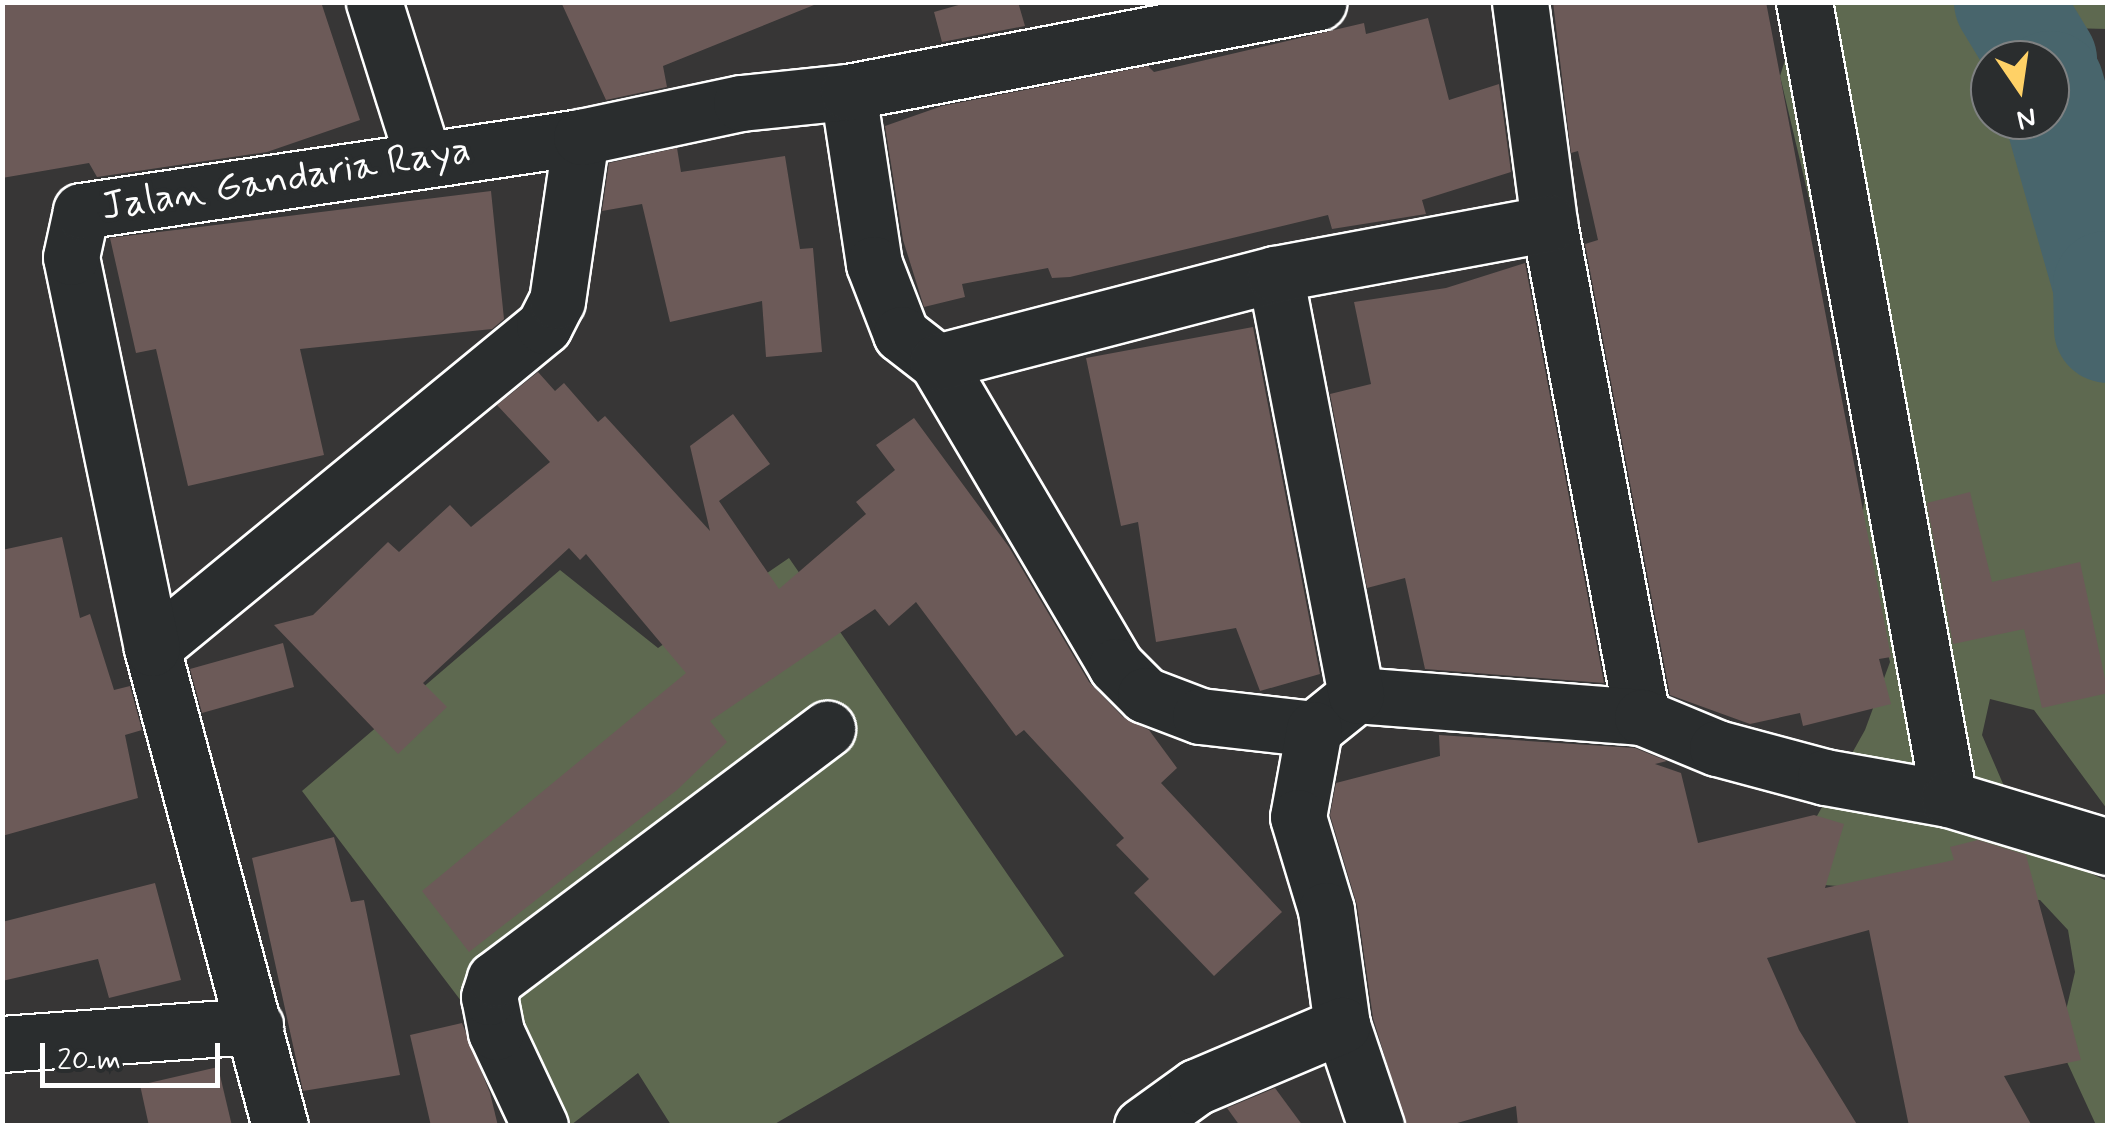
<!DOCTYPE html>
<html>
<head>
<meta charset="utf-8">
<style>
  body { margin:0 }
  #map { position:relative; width:2110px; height:1128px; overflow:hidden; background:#373636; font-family:Mynerve,sans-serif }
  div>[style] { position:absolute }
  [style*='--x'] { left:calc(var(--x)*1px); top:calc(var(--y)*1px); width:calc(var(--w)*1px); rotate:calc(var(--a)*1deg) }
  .green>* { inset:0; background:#5e6950 }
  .river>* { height:108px; margin:-54px; padding:0 54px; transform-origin:54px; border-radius:54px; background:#48656c }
  .building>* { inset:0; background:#6c5a58 }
  .roads { filter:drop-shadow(2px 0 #fff) drop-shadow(-2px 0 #fff) drop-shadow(0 2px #fff) drop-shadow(0 -2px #fff) }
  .street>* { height:55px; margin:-27.5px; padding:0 27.5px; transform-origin:27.5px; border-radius:27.5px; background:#2a2d2e }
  span { translate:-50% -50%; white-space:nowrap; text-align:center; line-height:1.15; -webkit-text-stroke:9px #2a2d2e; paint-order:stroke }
  .street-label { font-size:40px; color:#fff }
  .frame { position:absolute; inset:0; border:5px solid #fff; pointer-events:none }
  .north { position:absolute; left:1970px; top:40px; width:100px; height:100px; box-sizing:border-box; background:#2a2d2e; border:2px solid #7f8182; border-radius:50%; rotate:167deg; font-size:28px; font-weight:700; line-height:40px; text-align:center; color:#fff }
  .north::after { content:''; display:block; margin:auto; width:35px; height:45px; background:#ffd166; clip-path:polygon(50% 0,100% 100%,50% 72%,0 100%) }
  .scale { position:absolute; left:40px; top:1043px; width:180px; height:45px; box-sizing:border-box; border:5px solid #fff; border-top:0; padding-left:12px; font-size:30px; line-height:35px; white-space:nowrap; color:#fff; -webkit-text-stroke:8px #2a2d2e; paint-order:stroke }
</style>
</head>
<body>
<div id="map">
  <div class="green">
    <i style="clip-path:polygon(1803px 3px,2107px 3px,2107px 29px,2068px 28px,2041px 51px,2043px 60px,1990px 60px,1990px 120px,2050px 120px,2050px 81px,2105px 259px,2107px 809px,2034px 710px,1990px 699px,1982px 735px,2010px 800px,2054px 856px,2107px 881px,2107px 1125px,2096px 1125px,2067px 1062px,2064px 1019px,2075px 972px,2068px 930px,2040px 900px,1809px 884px,1803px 841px,1865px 730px,1890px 662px,1859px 538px,1871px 454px,1846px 282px,1810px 203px,1780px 76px)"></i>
    <i style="clip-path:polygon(789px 558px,1064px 956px,773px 1125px,671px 1125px,638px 1073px,571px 1125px,555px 1125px,302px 791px,560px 570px,658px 648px)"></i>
  </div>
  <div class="river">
    <i style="--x:2008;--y:2;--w:68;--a:58.9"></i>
    <i style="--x:2050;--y:85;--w:208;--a:74.1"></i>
    <i style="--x:2107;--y:285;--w:44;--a:88.7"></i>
  </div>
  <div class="building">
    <i style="clip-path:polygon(2px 2px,321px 2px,360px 120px,267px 152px,97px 177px,89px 163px,2px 178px)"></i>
    <i style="clip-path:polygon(561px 2px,814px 2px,814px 5px,663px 66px,667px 87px,606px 100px)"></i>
    <i style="clip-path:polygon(969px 2px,1018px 2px,1025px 26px,942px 42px,934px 12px)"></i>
    <i style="clip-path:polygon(1553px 2px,1766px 2px,1891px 657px,1879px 659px,1891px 704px,1803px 726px,1800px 713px,1750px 724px,1670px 695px,1585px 244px,1598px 240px,1578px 151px,1571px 153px)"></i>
    <i style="clip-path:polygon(1428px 18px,1449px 100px,1499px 84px,1511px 172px,1422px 200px,1426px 214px,1332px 229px,1328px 215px,1070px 277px,1052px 278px,1048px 268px,962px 284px,965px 297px,924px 307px,903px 240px,885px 126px,942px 106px,1148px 66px,1154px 72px,1364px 23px,1366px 34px)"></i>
    <i style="clip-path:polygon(677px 148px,681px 172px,785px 156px,800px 249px,813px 248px,822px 352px,766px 357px,762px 301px,670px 322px,642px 204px,602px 211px,609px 163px)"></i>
    <i style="clip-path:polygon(491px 191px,504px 319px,492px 329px,300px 349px,324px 455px,188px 486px,156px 349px,136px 353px,110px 238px)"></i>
    <i style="clip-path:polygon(1525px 263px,1604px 683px,1425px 669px,1405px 578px,1367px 588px,1330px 394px,1371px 384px,1354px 302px,1446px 288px)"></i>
    <i style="clip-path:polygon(1253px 327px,1320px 674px,1260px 691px,1236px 628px,1156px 642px,1138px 522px,1121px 526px,1086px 358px)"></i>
    <i style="clip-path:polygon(538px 372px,555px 391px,564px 383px,598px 422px,605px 416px,710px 531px,690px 446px,733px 414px,770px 464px,719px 501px,779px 589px,866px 514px,856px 502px,895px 470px,876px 445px,914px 418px,1009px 547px,1089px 682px,1123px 717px,1149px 730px,1177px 768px,1161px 783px,1282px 912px,1214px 976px,1134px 893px,1149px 879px,1116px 845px,1124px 838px,1024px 730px,1016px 736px,916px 602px,889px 626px,875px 609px,710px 721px,727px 742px,677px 790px,469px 952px,422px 891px,686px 673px,586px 554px,580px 560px,569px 548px,423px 683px,447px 707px,398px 754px,274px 625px,313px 615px,388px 542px,399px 552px,450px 505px,471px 527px,550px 462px,497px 405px)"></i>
    <i style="clip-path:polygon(1970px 492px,1992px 582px,2080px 562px,2108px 693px,2042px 708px,2024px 629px,1953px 644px,1927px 503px)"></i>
    <i style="clip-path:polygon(62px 537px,80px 618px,90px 614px,114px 690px,130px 686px,142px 730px,125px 735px,138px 798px,2px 836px,2px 550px)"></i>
    <i style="clip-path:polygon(283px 643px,294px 687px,202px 713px,190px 669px)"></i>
    <i style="clip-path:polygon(1439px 735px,1635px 748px,1667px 761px,1655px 764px,1681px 773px,1698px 843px,1814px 815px,1844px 824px,1825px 888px,1954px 860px,1950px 847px,1978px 840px,2026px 855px,2081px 1060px,2004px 1076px,2032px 1126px,1909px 1126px,1869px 930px,1767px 958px,1799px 1030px,1858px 1126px,1518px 1126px,1516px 1106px,1447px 1126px,1406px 1126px,1373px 1018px,1357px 905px,1330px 815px,1336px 783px,1440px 756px)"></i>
    <i style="clip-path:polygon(334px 837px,351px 902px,364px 900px,400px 1075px,303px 1091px,252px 858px)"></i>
    <i style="clip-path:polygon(155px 883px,181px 980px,109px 998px,98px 959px,2px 981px,2px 922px)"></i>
    <i style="clip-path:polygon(462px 1023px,490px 1093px,498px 1126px,431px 1126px,410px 1035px)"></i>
    <i style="clip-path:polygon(218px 1067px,232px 1126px,149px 1126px,140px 1085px)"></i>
    <i style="clip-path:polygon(1275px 1088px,1303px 1126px,1240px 1126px,1227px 1108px)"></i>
  </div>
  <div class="roads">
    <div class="street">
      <i style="--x:374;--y:2;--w:163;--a:72.5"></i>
      <i style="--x:1520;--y:2;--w:223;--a:82.5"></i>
      <i style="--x:1549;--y:223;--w:503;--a:79.34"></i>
      <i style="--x:848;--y:92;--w:174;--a:81.4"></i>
      <i style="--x:874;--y:264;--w:75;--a:68.9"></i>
      <i style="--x:901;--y:334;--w:46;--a:37.9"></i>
      <i style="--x:937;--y:362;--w:353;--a:59.5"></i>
      <i style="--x:1116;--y:666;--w:41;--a:45"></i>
      <i style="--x:1145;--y:695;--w:59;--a:20.9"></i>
      <i style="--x:1200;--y:716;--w:115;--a:6.5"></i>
      <i style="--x:1314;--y:729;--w:54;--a:-39"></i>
      <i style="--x:1356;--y:695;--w:287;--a:4.4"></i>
      <i style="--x:1642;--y:717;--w:81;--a:22.5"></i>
      <i style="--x:1717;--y:748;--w:112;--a:15"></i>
      <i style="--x:1825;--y:777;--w:126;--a:10.1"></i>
      <i style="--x:1949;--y:799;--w:810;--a:-100.31"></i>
      <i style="--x:1275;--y:274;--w:429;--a:79.1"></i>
      <i style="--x:937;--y:362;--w:349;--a:-14.6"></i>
      <i style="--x:1275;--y:274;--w:279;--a:-10.5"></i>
      <i style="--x:152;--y:648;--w:507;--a:-39.4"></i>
      <i style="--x:544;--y:326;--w:28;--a:-63"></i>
      <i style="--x:557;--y:301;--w:166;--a:-81.7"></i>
      <i style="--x:1314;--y:729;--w:89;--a:100.3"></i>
      <i style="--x:1298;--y:817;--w:97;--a:73.2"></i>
      <i style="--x:1326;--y:910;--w:116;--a:82.1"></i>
      <i style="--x:1342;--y:1025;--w:107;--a:71.4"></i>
      <i style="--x:1949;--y:799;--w:166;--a:16.8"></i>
      <i style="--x:2;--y:1044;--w:254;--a:-4.1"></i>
      <i style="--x:280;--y:1126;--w:495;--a:-105"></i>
      <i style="--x:152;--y:648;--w:399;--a:-101.7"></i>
      <i style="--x:71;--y:257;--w:47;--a:-77.7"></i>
      <i style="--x:81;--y:211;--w:505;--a:-8.42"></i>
      <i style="--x:581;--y:137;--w:164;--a:-12"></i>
      <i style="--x:741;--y:103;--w:108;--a:-5.9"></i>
      <i style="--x:848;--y:92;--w:479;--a:-10.8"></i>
      <i style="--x:540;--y:1126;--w:104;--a:-115.1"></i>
      <i style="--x:496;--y:1032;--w:36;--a:-101"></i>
      <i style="--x:489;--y:997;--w:19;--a:-72"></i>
      <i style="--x:495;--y:979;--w:416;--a:-37"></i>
      <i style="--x:1142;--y:1126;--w:67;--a:-35.8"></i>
      <i style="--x:1196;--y:1087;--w:159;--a:-23"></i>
    </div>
  </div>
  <div class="street-label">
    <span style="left:286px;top:179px;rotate:-9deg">Jalan Gandaria Raya</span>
  </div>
  <div class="frame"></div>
  <div class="north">N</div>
  <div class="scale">20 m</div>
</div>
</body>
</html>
